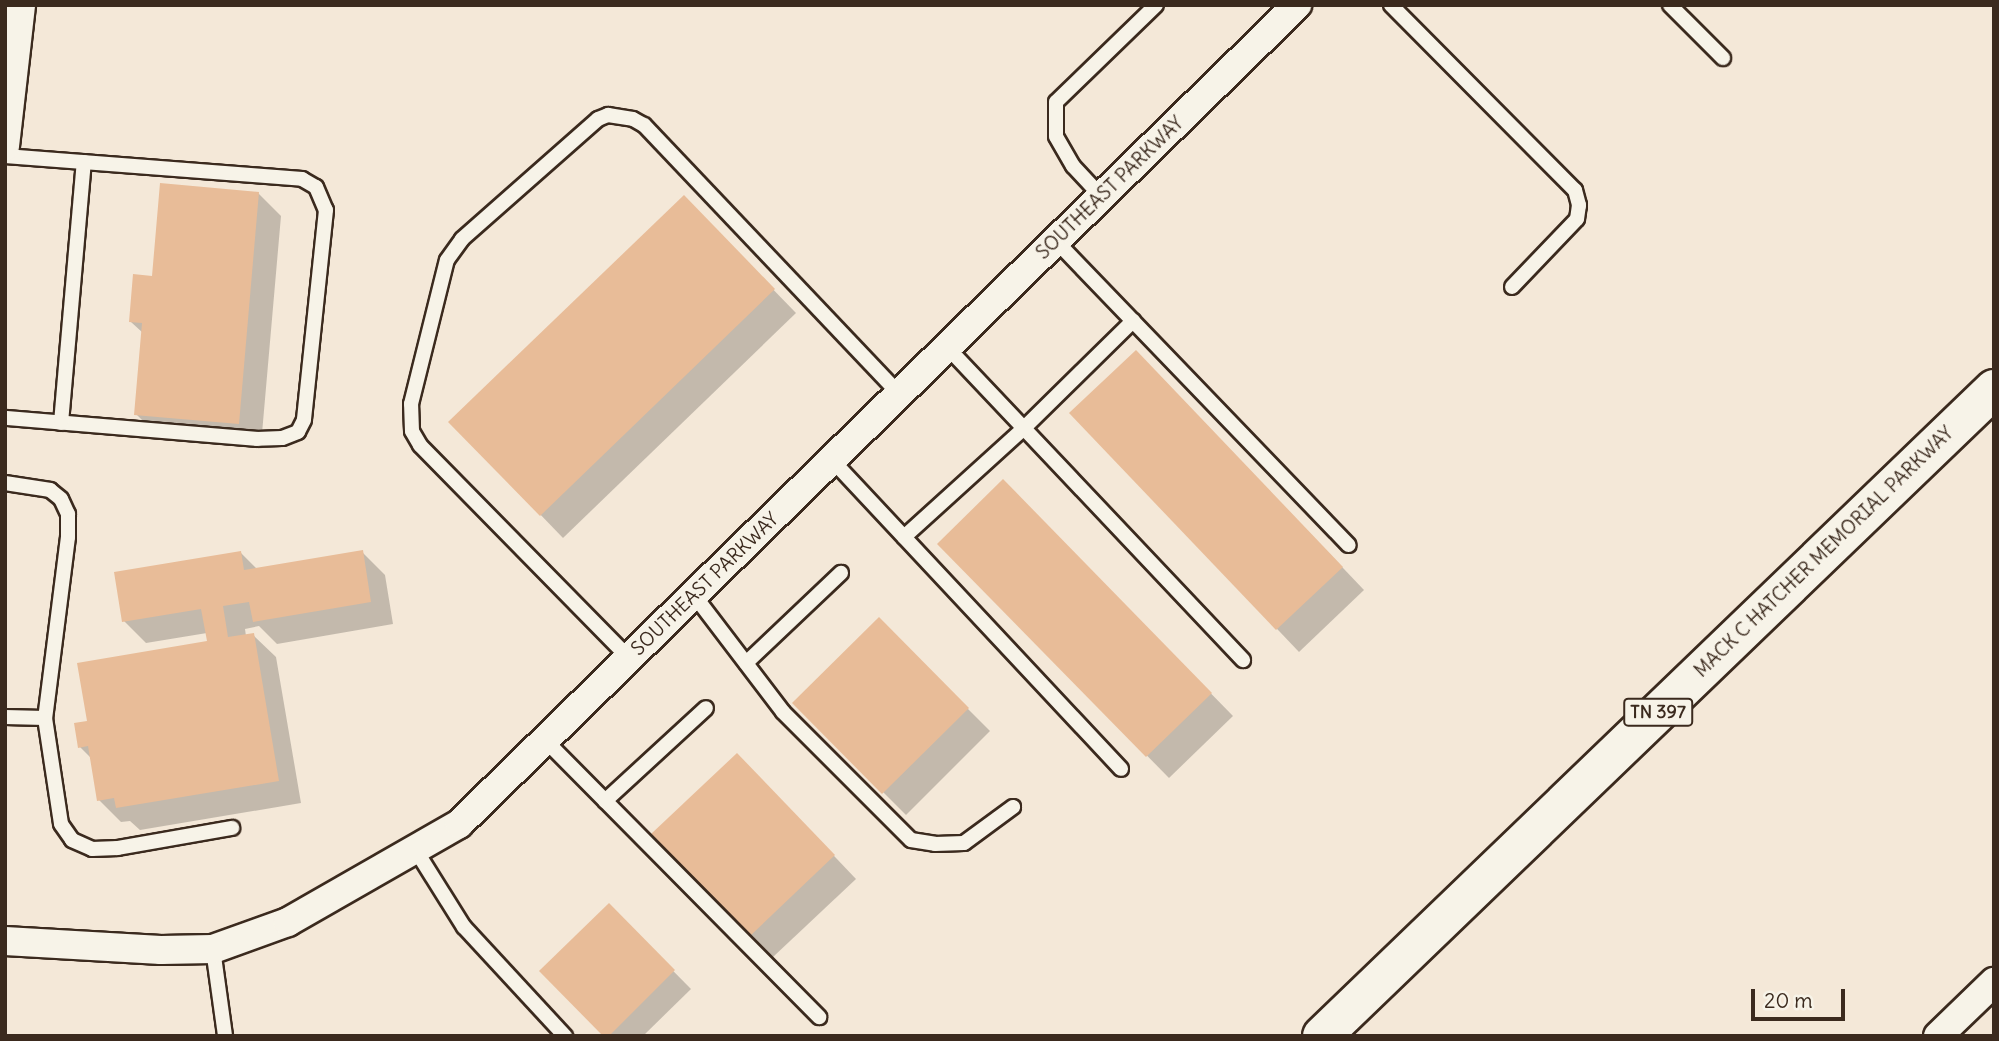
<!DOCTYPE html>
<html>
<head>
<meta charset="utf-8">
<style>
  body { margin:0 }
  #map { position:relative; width:1999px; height:1041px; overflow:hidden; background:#f4e8d8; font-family:Delius,sans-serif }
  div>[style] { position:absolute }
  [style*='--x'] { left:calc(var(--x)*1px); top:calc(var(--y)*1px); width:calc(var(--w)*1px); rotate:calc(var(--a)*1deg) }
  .shadow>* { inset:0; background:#0003 }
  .building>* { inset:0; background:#e8bc98 }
  .roads { filter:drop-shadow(2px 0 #3b2a1e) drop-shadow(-2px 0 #3b2a1e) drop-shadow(0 2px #3b2a1e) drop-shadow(0 -2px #3b2a1e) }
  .service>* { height:14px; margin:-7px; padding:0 7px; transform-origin:7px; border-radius:7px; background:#f7f3e8 }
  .minor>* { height:28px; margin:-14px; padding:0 14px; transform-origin:14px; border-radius:14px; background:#f7f3e8 }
  .primary>* { height:38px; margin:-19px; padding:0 19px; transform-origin:19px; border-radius:19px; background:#f7f3e8 }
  span { translate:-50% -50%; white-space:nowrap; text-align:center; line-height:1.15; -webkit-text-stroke:6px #f7f3e8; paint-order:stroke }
  .shield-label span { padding:2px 5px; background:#f7f3e8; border:2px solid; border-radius:5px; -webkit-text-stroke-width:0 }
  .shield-label { font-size:18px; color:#3b2a1e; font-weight:700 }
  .street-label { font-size:19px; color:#3b2a1e }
  .frame { position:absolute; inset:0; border:7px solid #3b2a1e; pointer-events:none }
  .scale { position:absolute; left:1751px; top:989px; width:94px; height:32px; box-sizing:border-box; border:4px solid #3b2a1e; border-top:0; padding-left:9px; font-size:21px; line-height:24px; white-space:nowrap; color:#3b2a1e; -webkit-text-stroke:5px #f7f3e8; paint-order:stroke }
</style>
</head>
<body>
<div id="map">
  <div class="shadow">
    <i style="clip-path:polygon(258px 193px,281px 216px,261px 445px,159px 437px,136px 414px,143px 333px,131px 322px)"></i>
    <i style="clip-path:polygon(684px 198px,796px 313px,563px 538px,451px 422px)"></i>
    <i style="clip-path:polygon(1159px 375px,1364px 590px,1299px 652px,1072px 413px)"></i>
    <i style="clip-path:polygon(1003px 481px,1233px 716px,1169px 778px,939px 544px)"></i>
    <i style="clip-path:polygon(362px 552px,385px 575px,393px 624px,277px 644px,259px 626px,245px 629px,246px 636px,253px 635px,276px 657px,301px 803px,140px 830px,130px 821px,121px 822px,99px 800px,92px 759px,80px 747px,89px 722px,209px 643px,207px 633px,146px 643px,124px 621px,241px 553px,258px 570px)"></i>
    <i style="clip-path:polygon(879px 620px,990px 731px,906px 815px,794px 703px)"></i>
    <i style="clip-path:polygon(759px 777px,856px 879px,773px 957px,654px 834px)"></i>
    <i style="clip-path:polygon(609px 906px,691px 989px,643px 1036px,606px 1036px)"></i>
  </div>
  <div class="building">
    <i style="clip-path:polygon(160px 183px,259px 192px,239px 424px,134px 415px,142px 323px,129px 322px,133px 274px,152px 276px)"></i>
    <i style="clip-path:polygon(684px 195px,775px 289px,540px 516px,448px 422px)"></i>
    <i style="clip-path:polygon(1136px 350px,1343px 567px,1276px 630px,1069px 413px)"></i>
    <i style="clip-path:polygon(1003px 479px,1212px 693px,1146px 757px,937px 544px)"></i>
    <i style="clip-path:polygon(363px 550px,371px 602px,253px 622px,249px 602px,223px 606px,228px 637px,254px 633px,279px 781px,116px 808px,114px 798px,97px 801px,88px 746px,78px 748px,74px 723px,87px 721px,77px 663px,207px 641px,201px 609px,122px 622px,114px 572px,241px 551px,244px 570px)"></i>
    <i style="clip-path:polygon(879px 617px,969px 708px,882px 794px,792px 703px)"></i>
    <i style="clip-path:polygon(737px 753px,835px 855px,750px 936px,651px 834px)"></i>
    <i style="clip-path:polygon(609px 903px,675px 970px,609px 1036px,603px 1036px,539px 971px)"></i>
  </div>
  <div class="roads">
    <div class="service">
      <i style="--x:1391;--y:5;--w:261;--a:45.2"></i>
      <i style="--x:1575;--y:190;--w:16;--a:75"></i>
      <i style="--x:1579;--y:205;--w:14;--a:98"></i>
      <i style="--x:1577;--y:219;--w:94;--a:133.7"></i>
      <i style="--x:1670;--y:5;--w:75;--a:45"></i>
      <i style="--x:5;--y:156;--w:298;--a:4.4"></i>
      <i style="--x:302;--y:179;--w:16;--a:30"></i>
      <i style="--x:316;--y:187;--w:25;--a:67"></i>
      <i style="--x:326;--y:210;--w:211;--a:96"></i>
      <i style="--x:304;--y:420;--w:13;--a:117"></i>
      <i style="--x:298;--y:432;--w:17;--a:159"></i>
      <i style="--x:282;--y:438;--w:25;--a:178"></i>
      <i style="--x:257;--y:439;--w:253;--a:-175.2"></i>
      <i style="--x:1101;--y:196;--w:41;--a:-133"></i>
      <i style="--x:1073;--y:166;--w:34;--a:-120"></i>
      <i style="--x:1056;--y:136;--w:34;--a:-90"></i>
      <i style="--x:1056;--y:102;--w:139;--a:-44.1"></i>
      <i style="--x:1056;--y:241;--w:422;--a:46.1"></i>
      <i style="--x:947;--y:347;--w:431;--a:46.6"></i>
      <i style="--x:61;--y:423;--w:262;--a:-85"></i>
      <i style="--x:832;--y:460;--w:423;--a:46.9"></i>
      <i style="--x:5;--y:483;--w:46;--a:8.8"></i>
      <i style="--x:50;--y:490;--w:14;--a:39"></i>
      <i style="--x:61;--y:499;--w:17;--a:65"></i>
      <i style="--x:68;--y:514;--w:23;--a:90"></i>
      <i style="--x:68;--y:537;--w:182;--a:97.2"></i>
      <i style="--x:45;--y:718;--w:107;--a:81.4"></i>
      <i style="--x:61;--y:824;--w:19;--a:55"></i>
      <i style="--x:72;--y:840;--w:22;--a:24"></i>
      <i style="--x:92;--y:849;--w:26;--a:-2"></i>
      <i style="--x:118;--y:848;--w:116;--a:-10"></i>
      <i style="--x:904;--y:537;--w:162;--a:-42.2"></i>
      <i style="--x:1024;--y:428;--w:153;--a:-44.5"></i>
      <i style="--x:694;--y:595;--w:147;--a:52.7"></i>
      <i style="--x:783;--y:712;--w:181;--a:45"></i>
      <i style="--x:911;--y:840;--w:24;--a:9"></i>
      <i style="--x:935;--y:844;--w:29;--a:-2"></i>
      <i style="--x:964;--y:843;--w:61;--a:-36.3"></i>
      <i style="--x:629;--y:658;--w:298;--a:-134.5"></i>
      <i style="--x:420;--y:445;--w:16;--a:-120"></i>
      <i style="--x:412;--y:431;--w:27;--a:-92"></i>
      <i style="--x:411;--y:404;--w:148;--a:-76"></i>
      <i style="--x:447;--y:260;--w:26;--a:-54"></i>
      <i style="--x:462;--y:239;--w:181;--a:-41.4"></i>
      <i style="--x:598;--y:119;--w:11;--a:-22"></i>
      <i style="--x:608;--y:115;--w:25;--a:9"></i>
      <i style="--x:633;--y:119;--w:13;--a:29"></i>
      <i style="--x:644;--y:125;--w:371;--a:46.5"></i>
      <i style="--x:746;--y:663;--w:131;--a:-43.5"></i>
      <i style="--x:5;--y:717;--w:40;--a:1.4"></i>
      <i style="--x:545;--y:740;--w:390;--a:45.3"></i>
      <i style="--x:605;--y:801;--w:137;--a:-42.6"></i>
      <i style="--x:415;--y:849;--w:92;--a:57.9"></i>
      <i style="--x:464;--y:927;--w:149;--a:47.2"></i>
      <i style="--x:213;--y:949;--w:88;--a:82.1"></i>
    </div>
    <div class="minor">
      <i style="--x:5;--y:146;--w:142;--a:-83.5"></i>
      <i style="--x:5;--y:941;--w:156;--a:3.3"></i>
      <i style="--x:161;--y:950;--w:52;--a:-1.1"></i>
      <i style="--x:213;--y:949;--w:80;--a:-19.8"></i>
      <i style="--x:288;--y:922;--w:197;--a:-29.8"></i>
      <i style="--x:459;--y:824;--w:1172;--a:-44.34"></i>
      <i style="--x:1938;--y:1036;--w:78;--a:-44"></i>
    </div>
    <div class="primary">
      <i style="--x:1322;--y:1036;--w:933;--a:-43.91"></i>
    </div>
  </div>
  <div class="shield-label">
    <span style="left:1658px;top:712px">TN 397</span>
  </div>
  <div class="street-label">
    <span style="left:1110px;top:188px;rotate:-44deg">SOUTHEAST PARKWAY</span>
    <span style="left:1824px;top:552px;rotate:-44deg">MACK C HATCHER MEMORIAL PARKWAY</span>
    <span style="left:705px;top:584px;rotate:-44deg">SOUTHEAST PARKWAY</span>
  </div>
  <div class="frame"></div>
  <div class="scale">20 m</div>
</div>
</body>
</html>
